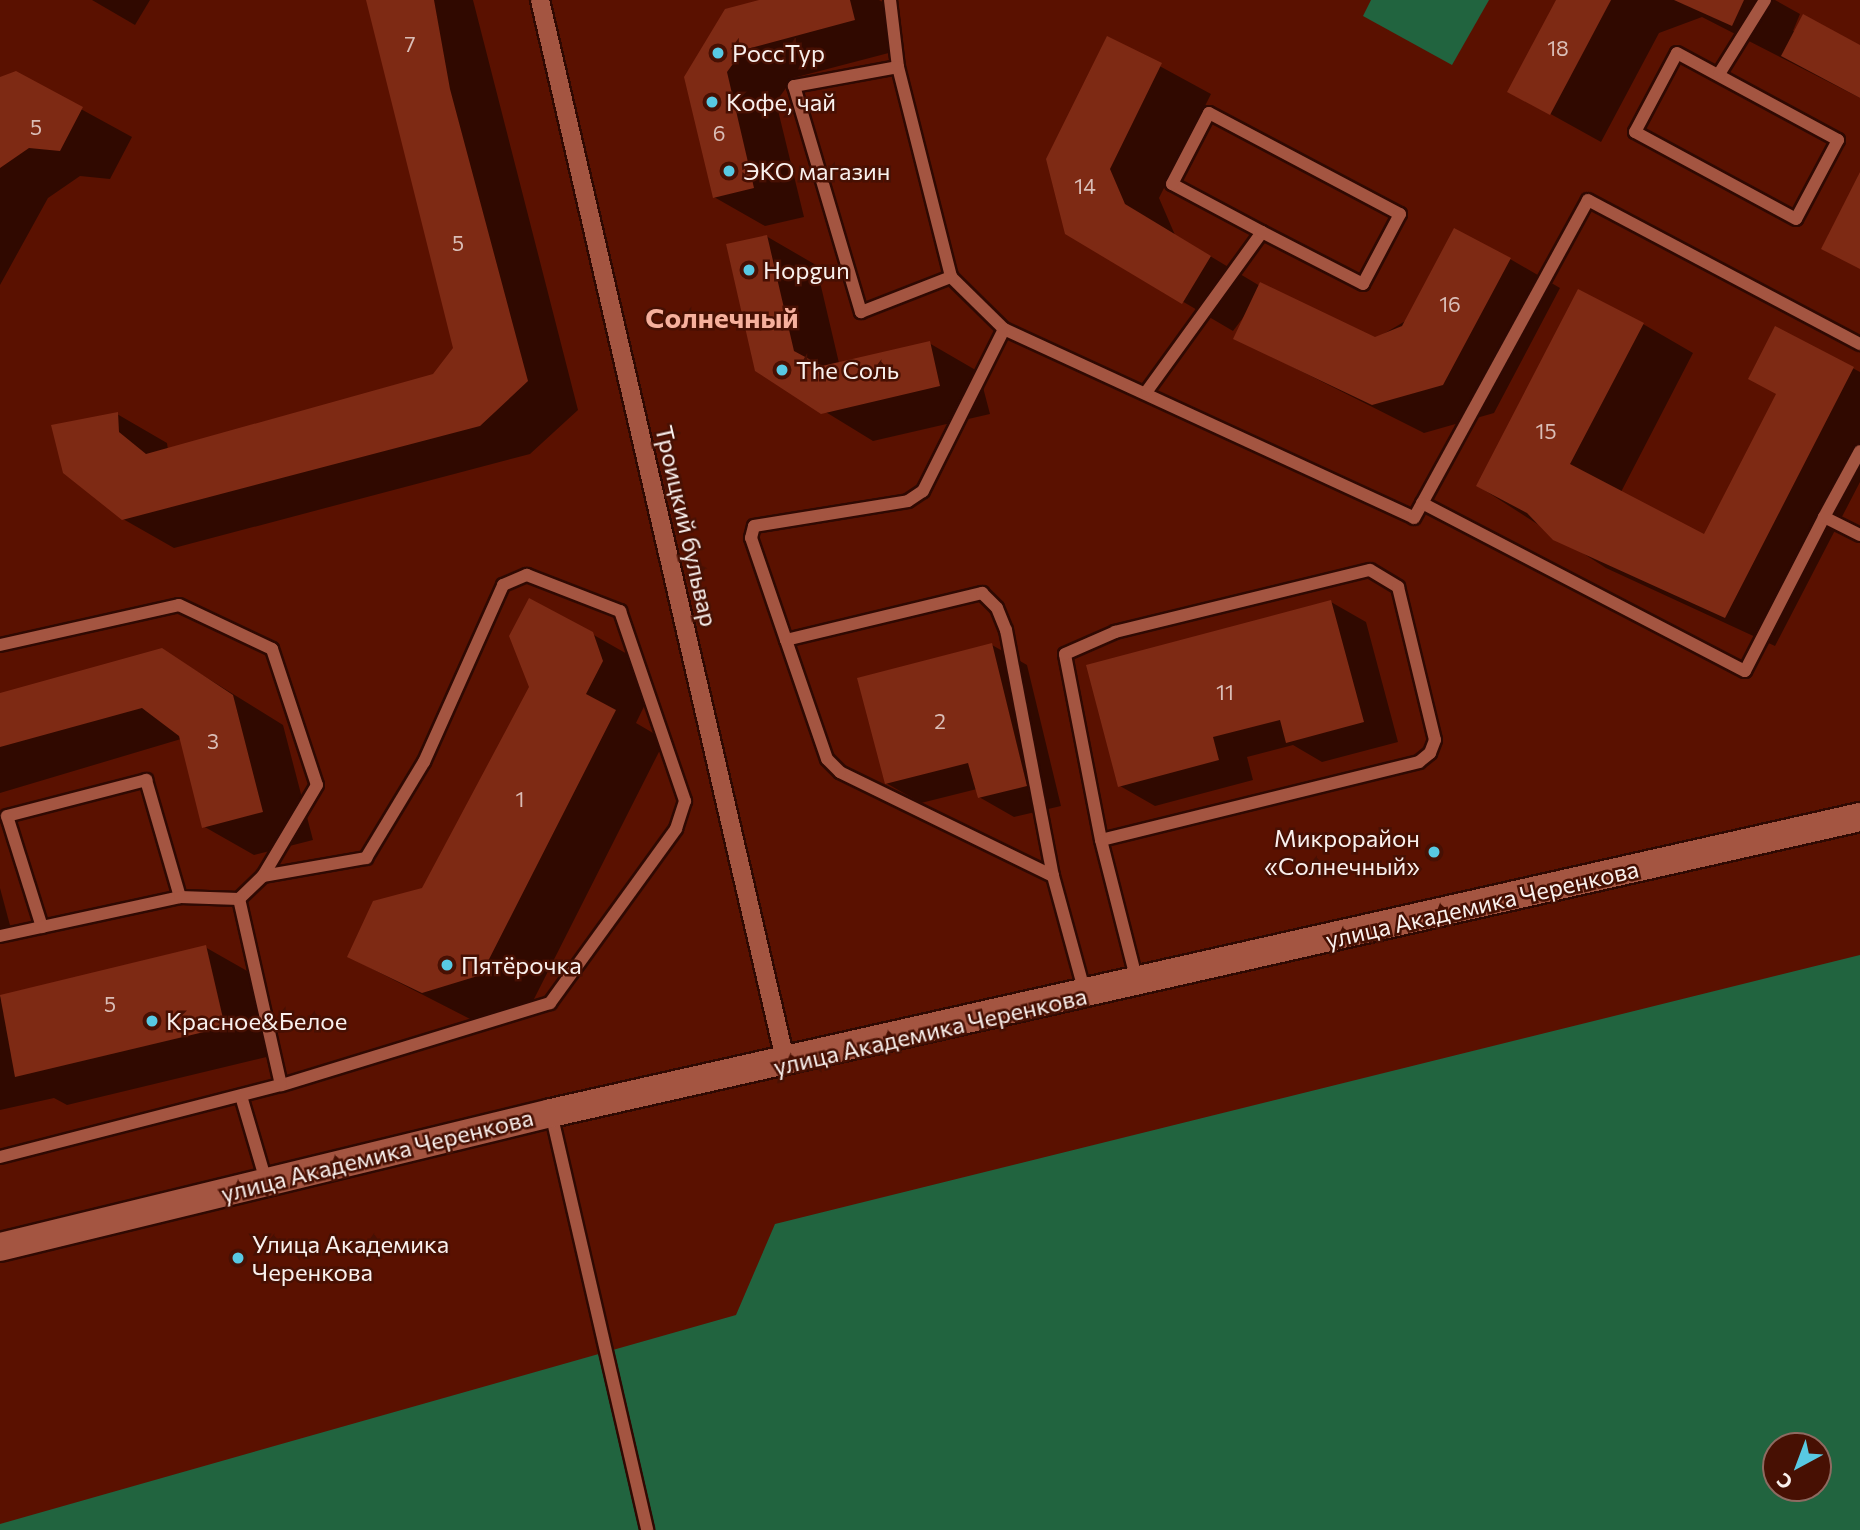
<!DOCTYPE html>
<html>
<head>
<meta charset="utf-8">
<style>
  body { margin:0 }
  #map { position:relative; width:1860px; height:1530px; overflow:hidden; background:#5a1100; font-family:Commissioner,sans-serif }
  div>[style] { position:absolute }
  [style*='--x'] { left:calc(var(--x)*1px); top:calc(var(--y)*1px); width:calc(var(--w)*1px); rotate:calc(var(--a)*1deg) }
  .forest>* { inset:0; background:#21643f }
  .shadow>* { inset:0; background:#0007 }
  .building>* { inset:0; background:#7e2a14 }
  .roads { filter:drop-shadow(2px 0 #2f0902) drop-shadow(-2px 0 #2f0902) drop-shadow(0 2px #2f0902) drop-shadow(0 -2px #2f0902) }
  .service>* { height:12px; margin:-6px; padding:0 6px; transform-origin:6px; border-radius:6px; background:#a45541 }
  .pedestrian>* { height:18px; margin:-9px; padding:0 9px; transform-origin:9px; border-radius:9px; background:#a45541 }
  .tertiary>* { height:28px; margin:-14px; padding:0 14px; transform-origin:14px; border-radius:14px; background:#a45541 }
  .dots>* { width:19px; height:19px; translate:-50% -50%; box-sizing:border-box; border:4px solid #471003; border-radius:50% }
  span { translate:-50% -50%; white-space:nowrap; text-align:center; line-height:1.15; -webkit-text-stroke:5px #471003; paint-order:stroke }
  .number-label { font-size:21px; color:#dabeb7 }
  .number-label span { -webkit-text-stroke-width:0 }
  .poi-label { font-size:24px; color:#f9f0ed }
  .left { translate:0 -50%; text-align:left }
  .right { translate:-100% -50%; text-align:right }
  .street-label { font-size:24px; color:#f9f0ed }
  .quarter-label { font-size:28px; color:#f6b09d; font-weight:700 }
  .north { position:absolute; left:1762px; top:1432px; width:70px; height:70px; box-sizing:border-box; background:#471003; border:2px solid #8e6a61; border-radius:50%; rotate:221deg; font-size:19px; font-weight:700; line-height:28px; text-align:center; color:#f9f0ed }
  .north::after { content:''; display:block; margin:auto; width:24px; height:32px; background:#58c9e3; clip-path:polygon(50% 0,100% 100%,50% 72%,0 100%) }
</style>
</head>
<body>
<div id="map">
  <div class="forest">
    <i style="clip-path:polygon(1371px 0,1489px 0,1452px 65px,1363px 16px)"></i>
    <i style="clip-path:polygon(evenodd,1860px 955px,1860px 1530px,0 1530px,0 1524px,736px 1315px,775px 1224px,1860px 955px,1776px 1446px,1818px 1446px,1818px 1488px,1776px 1488px,1776px 1446px)"></i>
  </div>
  <div class="shadow">
    <i style="clip-path:polygon(92px 0,150px 0,135px 25px)"></i>
    <i style="clip-path:polygon(369px 0,473px 0,578px 410px,530px 454px,174px 548px,123px 519px,117px 414px,167px 443px,168px 450px,434px 376px,455px 348px)"></i>
    <i style="clip-path:polygon(766px 0,879px 0,894px 8px,904px 49px,793px 78px,776px 102px,804px 217px,765px 226px,714px 197px,686px 78px)"></i>
    <i style="clip-path:polygon(1558px 0,1775px 0,1800px 14px,1793px 31px,1860px 47px,1860px 98px,1702px 17px,1659px 33px,1601px 142px,1509px 91px)"></i>
    <i style="clip-path:polygon(1108px 38px,1211px 94px,1159px 198px,1175px 235px,1260px 286px,1375px 339px,1510px 259px,1560px 288px,1494px 413px,1424px 433px,1235px 338px,1246px 314px,1233px 331px,1066px 233px)"></i>
    <i style="clip-path:polygon(15px 73px,132px 137px,110px 179px,80px 176px,48px 198px,0 285px,0 78px)"></i>
    <i style="clip-path:polygon(766px 236px,816px 265px,839px 363px,929px 343px,979px 372px,990px 414px,873px 441px,757px 370px)"></i>
    <i style="clip-path:polygon(1643px 324px,1693px 353px,1621px 492px,1705px 536px,1778px 395px,1776px 328px,1860px 372px,1860px 482px,1775px 646px,1606px 568px,1478px 486px)"></i>
    <i style="clip-path:polygon(1331px 602px,1366px 622px,1398px 742px,1322px 762px,1293px 745px,1247px 757px,1253px 780px,1155px 806px,1120px 786px)"></i>
    <i style="clip-path:polygon(592px 634px,643px 663px,652px 690px,636px 723px,665px 740px,532px 1003px,474px 1021px,349px 957px,423px 890px)"></i>
    <i style="clip-path:polygon(992px 645px,1027px 665px,1061px 806px,1014px 817px,979px 797px,977px 789px,921px 803px,886px 783px)"></i>
    <i style="clip-path:polygon(162px 650px,283px 725px,313px 840px,254px 855px,203px 826px,181px 739px,0 793px,0 695px)"></i>
    <i style="clip-path:polygon(0 888px,11px 929px,0 933px)"></i>
    <i style="clip-path:polygon(205px 947px,256px 976px,275px 1055px,67px 1105px,54px 1098px,0 1110px,0 997px)"></i>
  </div>
  <div class="building">
    <i style="clip-path:polygon(366px 0,434px 0,450px 89px,528px 381px,480px 426px,122px 520px,63px 473px,51px 425px,118px 412px,119px 432px,146px 454px,433px 374px,453px 348px)"></i>
    <i style="clip-path:polygon(759px 0,850px 0,855px 20px,743px 50px,727px 72px,754px 188px,713px 198px,684px 77px,725px 9px)"></i>
    <i style="clip-path:polygon(1556px 0,1611px 0,1550px 115px,1507px 92px)"></i>
    <i style="clip-path:polygon(1674px 0,1744px 0,1732px 26px)"></i>
    <i style="clip-path:polygon(1803px 14px,1860px 45px,1860px 98px,1781px 56px)"></i>
    <i style="clip-path:polygon(1107px 36px,1162px 63px,1110px 169px,1125px 204px,1211px 256px,1182px 304px,1065px 234px,1046px 159px)"></i>
    <i style="clip-path:polygon(16px 71px,83px 107px,60px 151px,29px 148px,0 168px,0 77px)"></i>
    <i style="clip-path:polygon(1860px 172px,1860px 269px,1821px 249px)"></i>
    <i style="clip-path:polygon(1454px 228px,1511px 258px,1443px 385px,1372px 405px,1233px 339px,1260px 282px,1375px 337px,1402px 326px)"></i>
    <i style="clip-path:polygon(767px 235px,794px 351px,822px 366px,930px 341px,940px 386px,821px 414px,755px 371px,726px 244px)"></i>
    <i style="clip-path:polygon(1578px 289px,1644px 323px,1570px 464px,1704px 534px,1776px 394px,1748px 379px,1775px 326px,1854px 367px,1725px 618px,1553px 540px,1527px 513px,1476px 486px)"></i>
    <i style="clip-path:polygon(529px 598px,593px 632px,603px 661px,586px 694px,616px 710px,481px 975px,422px 993px,347px 957px,373px 901px,422px 888px,529px 687px,509px 636px)"></i>
    <i style="clip-path:polygon(1331px 600px,1364px 722px,1286px 743px,1280px 720px,1213px 737px,1219px 760px,1118px 787px,1086px 665px)"></i>
    <i style="clip-path:polygon(992px 643px,1027px 786px,978px 798px,968px 763px,885px 784px,857px 678px)"></i>
    <i style="clip-path:polygon(162px 648px,233px 695px,263px 812px,202px 828px,179px 736px,142px 708px,0 747px,0 693px)"></i>
    <i style="clip-path:polygon(206px 945px,225px 1027px,15px 1077px,0 995px)"></i>
  </div>
  <div class="roads">
    <div class="service">
      <i style="--x:890;--y:0;--w:67;--a:83.2"></i>
      <i style="--x:898;--y:67;--w:217;--a:75.8"></i>
      <i style="--x:951;--y:277;--w:74;--a:44.5"></i>
      <i style="--x:1004;--y:329;--w:451;--a:24.7"></i>
      <i style="--x:1414;--y:518;--w:362;--a:-61.3"></i>
      <i style="--x:1588;--y:200;--w:308;--a:27.9"></i>
      <i style="--x:1677;--y:53;--w:183;--a:28.4"></i>
      <i style="--x:1838;--y:140;--w:89;--a:118"></i>
      <i style="--x:1796;--y:219;--w:183;--a:-151.6"></i>
      <i style="--x:1635;--y:132;--w:89;--a:-62"></i>
      <i style="--x:898;--y:67;--w:106;--a:169.6"></i>
      <i style="--x:794;--y:86;--w:236;--a:73.5"></i>
      <i style="--x:861;--y:312;--w:97;--a:-21.3"></i>
      <i style="--x:1719;--y:74;--w:87;--a:-58.1"></i>
      <i style="--x:1147;--y:391;--w:196;--a:-54.1"></i>
      <i style="--x:1262;--y:232;--w:102;--a:-151.9"></i>
      <i style="--x:1172;--y:184;--w:80;--a:-62.5"></i>
      <i style="--x:1209;--y:113;--w:216;--a:27.9"></i>
      <i style="--x:1400;--y:214;--w:79;--a:117.9"></i>
      <i style="--x:1363;--y:284;--w:114;--a:-152.8"></i>
      <i style="--x:1422;--y:503;--w:364;--a:27.5"></i>
      <i style="--x:1745;--y:671;--w:173;--a:-62.8"></i>
      <i style="--x:1824;--y:517;--w:40;--a:26.6"></i>
      <i style="--x:1824;--y:517;--w:75;--a:-61.4"></i>
      <i style="--x:1370;--y:570;--w:33;--a:31"></i>
      <i style="--x:1398;--y:587;--w:157;--a:76.4"></i>
      <i style="--x:1435;--y:740;--w:14;--a:111"></i>
      <i style="--x:1430;--y:753;--w:14;--a:141"></i>
      <i style="--x:1419;--y:762;--w:327;--a:166.2"></i>
      <i style="--x:1101;--y:840;--w:189;--a:-101"></i>
      <i style="--x:1065;--y:654;--w:55;--a:-23.7"></i>
      <i style="--x:1115;--y:632;--w:262;--a:-13.7"></i>
      <i style="--x:786;--y:640;--w:202;--a:-13.5"></i>
      <i style="--x:982;--y:593;--w:21;--a:45"></i>
      <i style="--x:997;--y:608;--w:24;--a:68"></i>
      <i style="--x:1006;--y:630;--w:250;--a:79.2"></i>
      <i style="--x:1053;--y:876;--w:237;--a:-154"></i>
      <i style="--x:840;--y:772;--w:18;--a:-135"></i>
      <i style="--x:827;--y:759;--w:126;--a:-109"></i>
      <i style="--x:786;--y:640;--w:108;--a:-108.9"></i>
      <i style="--x:751;--y:538;--w:12;--a:-76"></i>
      <i style="--x:754;--y:526;--w:156;--a:-9.2"></i>
      <i style="--x:908;--y:501;--w:18;--a:-34"></i>
      <i style="--x:923;--y:491;--w:181;--a:-63.4"></i>
      <i style="--x:0;--y:645;--w:183;--a:-12.6"></i>
      <i style="--x:179;--y:605;--w:103;--a:25.3"></i>
      <i style="--x:272;--y:649;--w:143;--a:71.7"></i>
      <i style="--x:317;--y:785;--w:106;--a:120.7"></i>
      <i style="--x:1101;--y:840;--w:146;--a:75.7"></i>
      <i style="--x:1053;--y:876;--w:121;--a:74.7"></i>
      <i style="--x:42;--y:927;--w:116;--a:-107.5"></i>
      <i style="--x:7;--y:816;--w:144;--a:-14.5"></i>
      <i style="--x:146;--y:780;--w:122;--a:73.8"></i>
      <i style="--x:0;--y:936;--w:184;--a:-12.2"></i>
      <i style="--x:180;--y:897;--w:59;--a:1.9"></i>
      <i style="--x:239;--y:899;--w:33;--a:-44"></i>
      <i style="--x:263;--y:876;--w:105;--a:-9.9"></i>
      <i style="--x:366;--y:858;--w:112;--a:-58.9"></i>
      <i style="--x:424;--y:762;--w:194;--a:-65.9"></i>
      <i style="--x:503;--y:585;--w:26;--a:-23"></i>
      <i style="--x:527;--y:575;--w:100;--a:21.2"></i>
      <i style="--x:620;--y:611;--w:201;--a:71.1"></i>
      <i style="--x:685;--y:801;--w:29;--a:108"></i>
      <i style="--x:676;--y:829;--w:215;--a:125.9"></i>
      <i style="--x:550;--y:1003;--w:281;--a:163"></i>
      <i style="--x:281;--y:1085;--w:191;--a:-102.7"></i>
      <i style="--x:241;--y:1096;--w:89;--a:73.6"></i>
      <i style="--x:551;--y:1113;--w:428;--a:77"></i>
      <i style="--x:0;--y:1157;--w:290;--a:-14.4"></i>
    </div>
    <div class="pedestrian">
      <i style="--x:540;--y:0;--w:1092;--a:76.98"></i>
    </div>
    <div class="tertiary">
      <i style="--x:0;--y:1247;--w:567;--a:-13.67"></i>
      <i style="--x:551;--y:1113;--w:1342;--a:-12.74"></i>
    </div>
  </div>
  <div class="dots">
    <i style="left:718px;top:53px;background:#58c9e3"></i>
    <i style="left:712px;top:102px;background:#58c9e3"></i>
    <i style="left:729px;top:171px;background:#58c9e3"></i>
    <i style="left:749px;top:270px;background:#58c9e3"></i>
    <i style="left:782px;top:370px;background:#58c9e3"></i>
    <i style="left:1434px;top:852px;background:#58c9e3"></i>
    <i style="left:447px;top:965px;background:#58c9e3"></i>
    <i style="left:152px;top:1021px;background:#58c9e3"></i>
    <i style="left:238px;top:1258px;background:#58c9e3"></i>
  </div>
  <div class="number-label">
    <span style="left:410px;top:44px">7</span>
    <span style="left:1558px;top:48px">18</span>
    <span style="left:36px;top:127px">5</span>
    <span style="left:719px;top:133px">6</span>
    <span style="left:1085px;top:186px">14</span>
    <span style="left:458px;top:243px">5</span>
    <span style="left:1450px;top:304px">16</span>
    <span style="left:1546px;top:431px">15</span>
    <span style="left:1225px;top:692px">11</span>
    <span style="left:940px;top:721px">2</span>
    <span style="left:213px;top:741px">3</span>
    <span style="left:520px;top:799px">1</span>
    <span style="left:110px;top:1004px">5</span>
  </div>
  <div class="poi-label">
    <span class="left" style="left:732px;top:53px">РоссТур</span>
    <span class="left" style="left:726px;top:102px">Кофе, чай</span>
    <span class="left" style="left:743px;top:171px">ЭКО магазин</span>
    <span class="left" style="left:763px;top:270px">Hopgun</span>
    <span class="left" style="left:796px;top:370px">The Соль</span>
    <span class="right" style="left:1420px;top:852px">Микрорайон<br>«Солнечный»</span>
    <span class="left" style="left:461px;top:965px">Пятёрочка</span>
    <span class="left" style="left:166px;top:1021px">Красное&amp;Белое</span>
    <span class="left" style="left:252px;top:1258px">Улица Академика<br>Черенкова</span>
  </div>
  <div class="street-label">
    <span style="left:687px;top:526px;rotate:77deg">Троицкий бульвар</span>
    <span style="left:1482px;top:904px;rotate:-13deg">улица Академика Черенкова</span>
    <span style="left:930px;top:1031px;rotate:-13deg">улица Академика Черенкова</span>
    <span style="left:377px;top:1155px;rotate:-14deg">улица Академика Черенкова</span>
  </div>
  <div class="quarter-label">
    <span style="left:722px;top:317px">Солнечный</span>
  </div>
  <div class="north">С</div>
</div>
</body>
</html>
